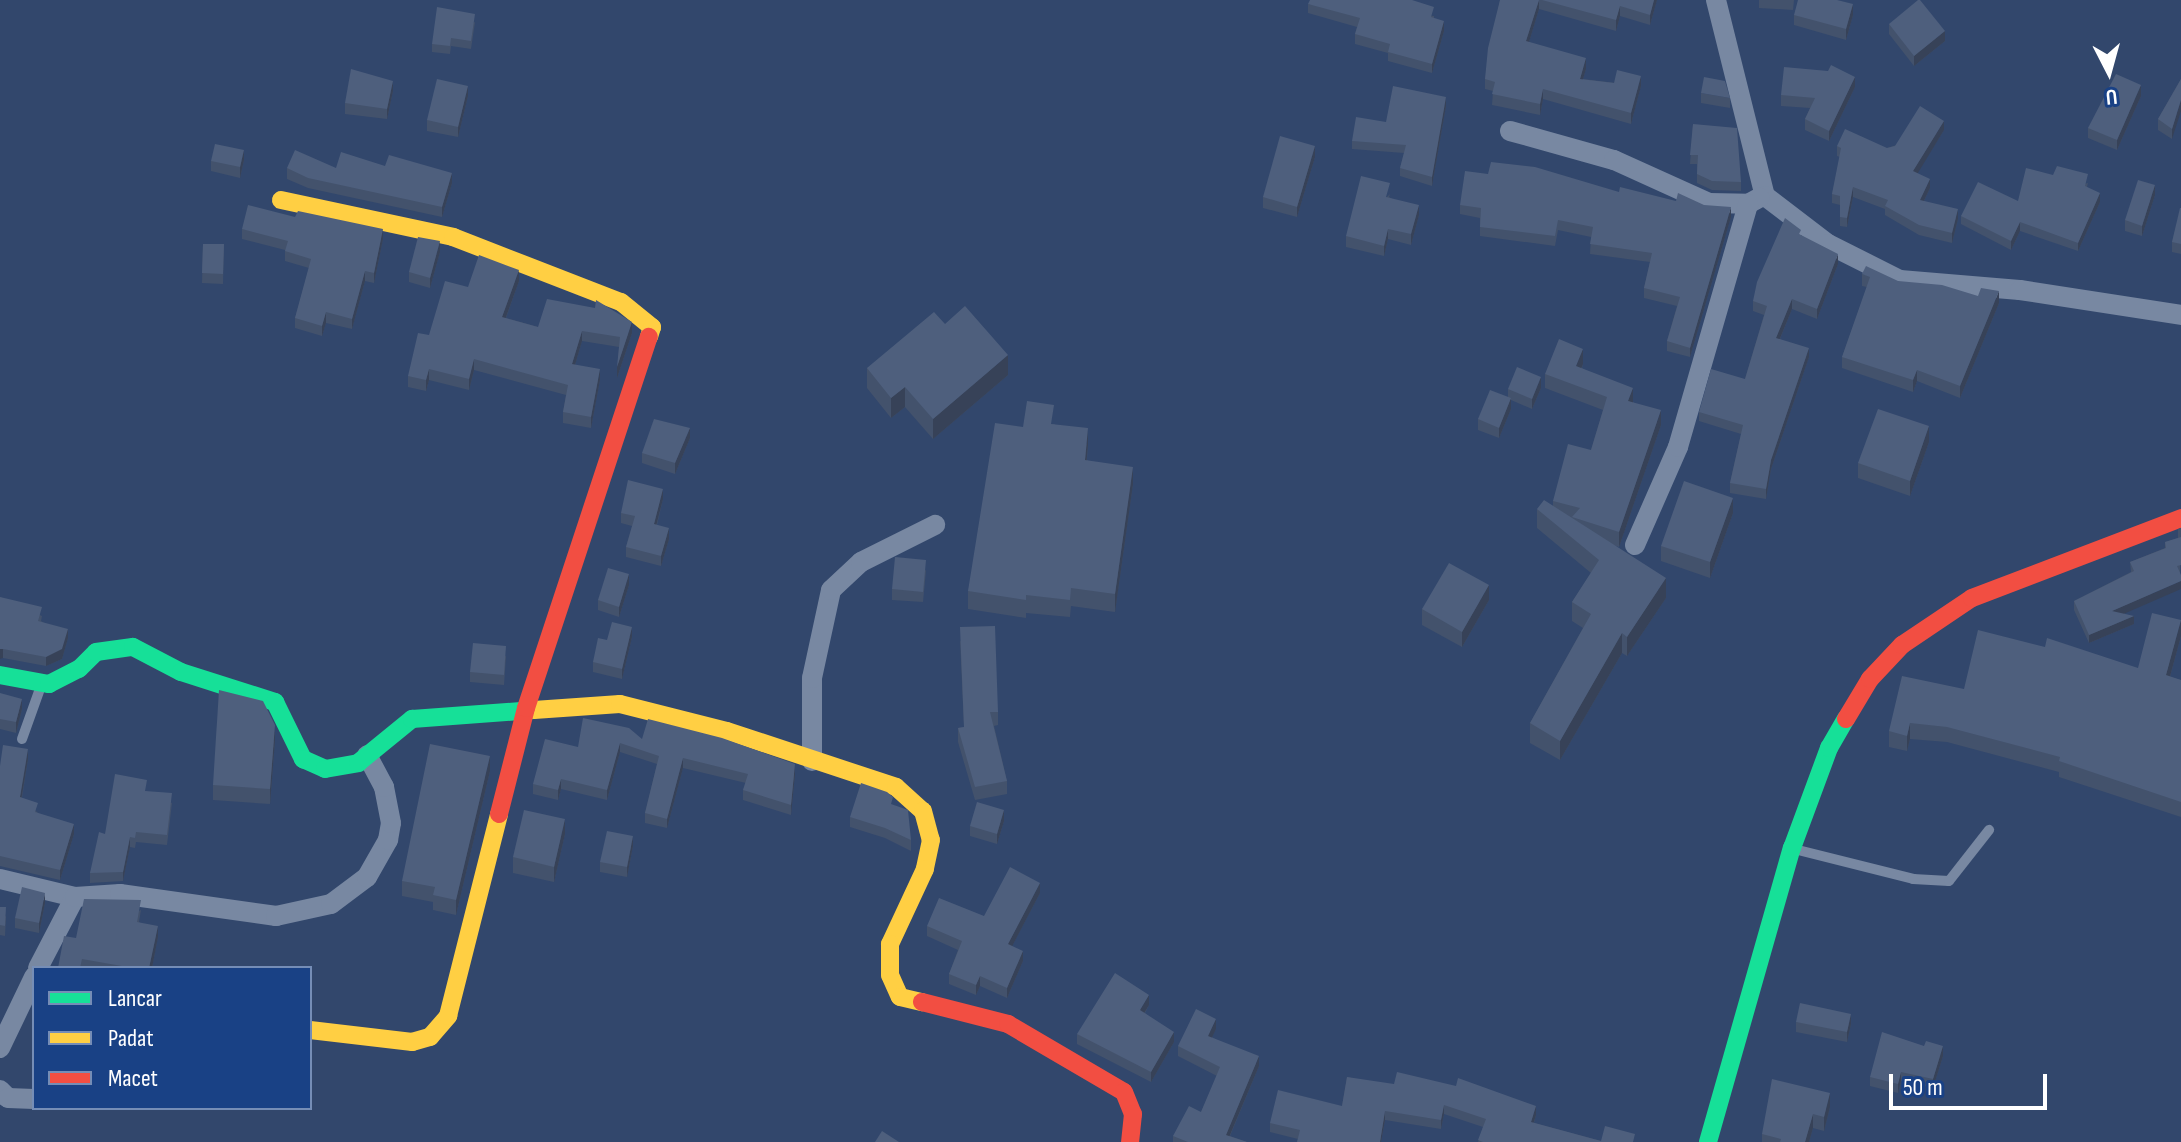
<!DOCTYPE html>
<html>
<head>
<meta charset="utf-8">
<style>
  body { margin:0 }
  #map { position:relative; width:2181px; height:1142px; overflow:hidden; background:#32476c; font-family:"Sofia Sans Condensed",sans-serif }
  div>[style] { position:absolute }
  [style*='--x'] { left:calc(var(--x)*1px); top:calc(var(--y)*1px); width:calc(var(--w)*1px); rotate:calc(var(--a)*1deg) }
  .lane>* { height:10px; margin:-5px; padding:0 5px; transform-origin:5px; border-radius:5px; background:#7888a2 }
  .street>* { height:20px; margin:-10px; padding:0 10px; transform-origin:10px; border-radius:10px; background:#7888a2 }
  .fast>* { height:18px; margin:-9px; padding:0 9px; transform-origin:9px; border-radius:9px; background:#16e098 }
  .slow>* { height:18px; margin:-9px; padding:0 9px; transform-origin:9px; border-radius:9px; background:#ffcf43 }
  .jam>* { height:18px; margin:-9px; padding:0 9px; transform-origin:9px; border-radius:9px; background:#f24e42 }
  .wall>* { inset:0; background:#43526c }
  .shaded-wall>* { inset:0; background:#374258 }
  .building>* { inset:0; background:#4e5f7d }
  span { translate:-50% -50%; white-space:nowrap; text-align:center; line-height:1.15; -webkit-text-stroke:8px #194185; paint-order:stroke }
  .legend { position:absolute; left:32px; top:966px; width:280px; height:144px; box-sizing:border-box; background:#194185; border:2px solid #758db6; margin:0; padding:10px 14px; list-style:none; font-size:24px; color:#fff }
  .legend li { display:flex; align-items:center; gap:16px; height:40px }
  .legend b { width:40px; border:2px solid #758db6 }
  .north { position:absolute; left:2069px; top:32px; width:80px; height:80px; -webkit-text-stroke:6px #194185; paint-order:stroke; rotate:174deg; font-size:22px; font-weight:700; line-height:32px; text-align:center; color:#fff }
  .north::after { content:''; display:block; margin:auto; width:28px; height:36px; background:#fff; clip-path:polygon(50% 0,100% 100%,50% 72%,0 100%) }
  .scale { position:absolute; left:1889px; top:1074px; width:158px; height:36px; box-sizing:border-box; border:4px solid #fff; border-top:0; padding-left:10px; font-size:24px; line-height:28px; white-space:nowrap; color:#fff; -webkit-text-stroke:6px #194185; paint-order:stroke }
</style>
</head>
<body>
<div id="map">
  <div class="lane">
    <i style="--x:22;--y:739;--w:56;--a:-70.3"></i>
    <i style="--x:1794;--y:849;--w:123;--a:14.1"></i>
    <i style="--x:1913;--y:879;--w:36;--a:3"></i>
    <i style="--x:1949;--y:881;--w:65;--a:-51.9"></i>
  </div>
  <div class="street">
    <i style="--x:1716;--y:0;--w:202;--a:76"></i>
    <i style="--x:1765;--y:196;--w:79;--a:37.3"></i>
    <i style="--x:1828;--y:244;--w:80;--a:26.6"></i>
    <i style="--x:1900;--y:280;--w:120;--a:4.8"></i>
    <i style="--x:2020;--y:290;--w:163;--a:8.8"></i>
    <i style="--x:1510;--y:131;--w:108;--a:15.6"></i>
    <i style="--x:1614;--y:160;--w:104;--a:24.4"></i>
    <i style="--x:1709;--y:203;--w:39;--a:1"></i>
    <i style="--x:1748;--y:204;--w:13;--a:-29"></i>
    <i style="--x:1635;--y:545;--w:107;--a:-66.3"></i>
    <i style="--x:1678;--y:447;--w:253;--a:-73.9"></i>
    <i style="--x:812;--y:761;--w:83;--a:-90"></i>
    <i style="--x:812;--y:678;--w:90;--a:-77.8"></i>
    <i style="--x:831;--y:590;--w:41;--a:-43"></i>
    <i style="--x:861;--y:562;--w:83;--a:-26.6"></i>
    <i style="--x:0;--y:879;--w:77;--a:13.5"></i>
    <i style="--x:38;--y:968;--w:80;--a:-62.5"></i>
    <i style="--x:75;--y:897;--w:45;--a:-3.8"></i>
    <i style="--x:120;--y:894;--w:158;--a:8"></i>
    <i style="--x:276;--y:916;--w:56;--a:-12.3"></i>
    <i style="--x:331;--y:904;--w:45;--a:-36.9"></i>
    <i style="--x:367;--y:877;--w:43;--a:-60.4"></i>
    <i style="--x:388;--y:840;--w:17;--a:-80"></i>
    <i style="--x:391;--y:823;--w:37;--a:-101"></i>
    <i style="--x:384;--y:787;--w:36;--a:-118"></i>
    <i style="--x:0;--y:1048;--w:79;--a:-64.4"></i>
    <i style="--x:0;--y:1090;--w:11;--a:45"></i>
    <i style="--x:8;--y:1098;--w:26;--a:2"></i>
  </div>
  <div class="fast">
    <i style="--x:0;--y:675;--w:50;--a:10.4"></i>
    <i style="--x:49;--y:684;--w:34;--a:-27"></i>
    <i style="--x:79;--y:669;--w:24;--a:-45"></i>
    <i style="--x:96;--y:652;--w:37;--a:-8"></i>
    <i style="--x:133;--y:647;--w:54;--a:27.5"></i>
    <i style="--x:181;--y:672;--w:99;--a:17.7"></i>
    <i style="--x:275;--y:702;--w:64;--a:63.8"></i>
    <i style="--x:303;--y:759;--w:24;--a:24"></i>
    <i style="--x:325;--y:769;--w:34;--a:-10"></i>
    <i style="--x:358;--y:763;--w:70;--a:-39.2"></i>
    <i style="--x:412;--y:719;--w:122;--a:-4.2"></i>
    <i style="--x:1708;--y:1142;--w:306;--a:-74.1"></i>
    <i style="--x:1792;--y:848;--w:107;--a:-69.7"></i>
    <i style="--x:1829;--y:748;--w:34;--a:-60"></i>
  </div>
  <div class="slow">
    <i style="--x:281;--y:200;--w:176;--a:12.1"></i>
    <i style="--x:453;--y:237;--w:180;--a:21.2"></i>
    <i style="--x:621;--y:302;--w:40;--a:39"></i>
    <i style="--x:652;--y:327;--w:10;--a:107"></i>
    <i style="--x:534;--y:710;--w:86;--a:-4"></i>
    <i style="--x:620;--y:704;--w:110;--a:14.2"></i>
    <i style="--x:727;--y:731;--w:178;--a:18.3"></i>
    <i style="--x:896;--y:787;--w:36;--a:42"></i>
    <i style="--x:923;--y:811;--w:30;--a:75"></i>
    <i style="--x:931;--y:840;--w:30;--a:102"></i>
    <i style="--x:925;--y:869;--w:83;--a:115"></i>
    <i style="--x:890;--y:944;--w:31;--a:90"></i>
    <i style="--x:890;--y:975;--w:24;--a:66"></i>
    <i style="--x:900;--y:997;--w:23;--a:13"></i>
    <i style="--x:310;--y:1030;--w:103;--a:6.7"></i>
    <i style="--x:412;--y:1042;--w:19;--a:-16"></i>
    <i style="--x:430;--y:1037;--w:28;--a:-49"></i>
    <i style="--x:448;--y:1016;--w:208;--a:-75.8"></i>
  </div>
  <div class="jam">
    <i style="--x:1846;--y:719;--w:47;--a:-59"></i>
    <i style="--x:1870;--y:679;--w:47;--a:-46.7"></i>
    <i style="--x:1902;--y:645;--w:84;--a:-33.9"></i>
    <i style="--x:1972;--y:598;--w:224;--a:-20.9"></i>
    <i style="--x:499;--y:814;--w:109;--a:-75.7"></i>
    <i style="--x:526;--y:708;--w:391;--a:-71.7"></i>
    <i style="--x:922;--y:1002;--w:89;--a:14.3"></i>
    <i style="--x:1008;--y:1024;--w:134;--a:30.4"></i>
    <i style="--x:1124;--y:1092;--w:24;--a:68"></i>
    <i style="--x:1133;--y:1114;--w:28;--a:96"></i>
  </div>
  <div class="wall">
    <i style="clip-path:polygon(1500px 0,1657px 0,1650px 25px,1620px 16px,1616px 31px,1539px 9px,1529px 42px,1586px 69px,1583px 79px,1641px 86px,1631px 124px,1543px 99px,1540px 115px,1492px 105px,1493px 91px,1485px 89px,1485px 79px)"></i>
    <i style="clip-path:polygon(1759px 0,1794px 0,1793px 10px,1759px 8px)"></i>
    <i style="clip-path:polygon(1308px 4px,1434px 16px,1434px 18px,1444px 31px,1432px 73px,1388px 61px,1388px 53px,1355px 44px,1355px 34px,1357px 27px,1308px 13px)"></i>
    <i style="clip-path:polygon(1794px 15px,1853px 15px,1846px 40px,1794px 25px)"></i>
    <i style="clip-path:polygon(475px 22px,471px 49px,451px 46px,450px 54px,432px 52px,432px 44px)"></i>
    <i style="clip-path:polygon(1889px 24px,1945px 41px,1914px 66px,1889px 34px)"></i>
    <i style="clip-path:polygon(2181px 79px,2172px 139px,2158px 130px,2158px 119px)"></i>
    <i style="clip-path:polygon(1855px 87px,1829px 141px,1805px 130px,1805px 119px,1810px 108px,1781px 106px,1781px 95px)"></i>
    <i style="clip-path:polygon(393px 91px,387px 119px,345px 114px,345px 103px)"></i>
    <i style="clip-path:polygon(1701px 93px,1730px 98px,1730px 108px,1701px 103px)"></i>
    <i style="clip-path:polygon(468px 96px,458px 137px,427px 131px,427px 120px)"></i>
    <i style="clip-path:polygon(2141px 96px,2117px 150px,2088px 138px,2088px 128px)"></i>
    <i style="clip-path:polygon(1446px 106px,1432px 186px,1400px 176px,1400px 168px,1404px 153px,1352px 149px,1352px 141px,1386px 122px)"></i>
    <i style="clip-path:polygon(1693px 124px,1741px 182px,1741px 191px,1712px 190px,1697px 183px,1697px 164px,1690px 164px)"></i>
    <i style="clip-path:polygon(1944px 130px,1917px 173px,1930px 188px,1924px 201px,1958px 219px,1952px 243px,1919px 235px,1885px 215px,1885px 209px,1853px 197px,1847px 227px,1840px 226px,1840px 205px,1832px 203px,1832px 194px,1840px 157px,1837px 156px,1837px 146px,1887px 148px)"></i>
    <i style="clip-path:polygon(1315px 157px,1297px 217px,1263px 208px,1263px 197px)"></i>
    <i style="clip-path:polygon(244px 160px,240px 178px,211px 171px,211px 161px)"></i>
    <i style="clip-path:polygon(287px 168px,336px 168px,452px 183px,442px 217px,308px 188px,287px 179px)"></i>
    <i style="clip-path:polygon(2088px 183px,2087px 187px,2100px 202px,2078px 251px,2020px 231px,2011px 250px,1961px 224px,1961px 216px)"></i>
    <i style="clip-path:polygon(1619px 192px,1731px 217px,1690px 357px,1667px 351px,1667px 341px,1677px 306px,1644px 298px,1644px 288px,1650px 262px,1590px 254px,1591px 237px,1558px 230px,1555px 246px,1480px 236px,1480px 218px,1460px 214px,1460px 205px)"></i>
    <i style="clip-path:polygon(1390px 194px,1389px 197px,1419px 215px,1411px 245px,1388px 239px,1384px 256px,1346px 247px,1346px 236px)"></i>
    <i style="clip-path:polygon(2155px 195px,2142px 236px,2125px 231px,2125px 220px)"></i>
    <i style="clip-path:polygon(2181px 208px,2181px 254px,2172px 252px,2172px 242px)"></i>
    <i style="clip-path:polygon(242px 229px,383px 239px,374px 283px,365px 281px,352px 329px,326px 323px,322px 336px,295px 328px,295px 318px,309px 268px,285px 261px,285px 250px,242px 239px)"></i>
    <i style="clip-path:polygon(1801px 235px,1838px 264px,1817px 319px,1792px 309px,1780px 339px,1809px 357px,1771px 469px,1766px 499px,1730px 493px,1730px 483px,1741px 434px,1699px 421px,1699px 412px,1745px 379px,1764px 315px,1753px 311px,1753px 301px)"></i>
    <i style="clip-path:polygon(203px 244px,224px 244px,223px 284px,202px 283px)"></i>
    <i style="clip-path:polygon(440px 252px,430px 288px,409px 282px,409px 272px)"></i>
    <i style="clip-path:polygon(1862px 274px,1999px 303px,1960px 398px,1917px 381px,1913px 392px,1842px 368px,1842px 357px,1867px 287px,1862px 286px)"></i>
    <i style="clip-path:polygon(519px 281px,506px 318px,538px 327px,632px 333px,617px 378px,619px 347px,582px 341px,575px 365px,600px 380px,591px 428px,563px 423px,563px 412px,566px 395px,474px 370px,469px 390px,429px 380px,426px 391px,408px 387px,408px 376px,468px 287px)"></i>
    <i style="clip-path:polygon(945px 324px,1008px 375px,933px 439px,905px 407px,891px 418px,867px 388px,867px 368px)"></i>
    <i style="clip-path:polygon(1583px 364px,1582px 368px,1633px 402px,1661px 425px,1619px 547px,1613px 545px,1666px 598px,1627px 656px,1622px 653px,1560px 760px,1530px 743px,1530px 723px,1583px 628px,1572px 621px,1572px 602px,1591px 573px,1537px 528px,1537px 509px,1553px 506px,1553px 501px,1591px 450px,1603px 410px,1545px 388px,1545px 374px)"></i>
    <i style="clip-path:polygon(1541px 388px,1532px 409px,1511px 400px,1511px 409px,1499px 438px,1478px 430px,1478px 419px,1508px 397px,1508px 389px)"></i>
    <i style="clip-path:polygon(1054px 424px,1088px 445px,1087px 460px,1133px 484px,1115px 612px,1071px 606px,1070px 617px,1026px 613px,1026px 618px,968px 609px,968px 591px,1023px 427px)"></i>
    <i style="clip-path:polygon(690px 438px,675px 474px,642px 463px,642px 453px)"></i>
    <i style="clip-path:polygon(1929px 442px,1910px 496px,1858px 478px,1858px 463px)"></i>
    <i style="clip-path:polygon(663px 499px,657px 525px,669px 539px,661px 566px,626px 557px,626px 547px,632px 526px,621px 523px,621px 513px)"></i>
    <i style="clip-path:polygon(1733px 513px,1710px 578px,1661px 561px,1661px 546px)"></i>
    <i style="clip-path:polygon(2181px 528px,2180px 573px,2124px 614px,2134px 624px,2089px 643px,2074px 610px,2074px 601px,2131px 572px,2130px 562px,2165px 548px,2165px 542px,2178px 538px,2178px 529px)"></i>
    <i style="clip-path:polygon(926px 570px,923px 602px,892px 600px,892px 589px)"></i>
    <i style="clip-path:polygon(629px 585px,619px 617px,598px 610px,598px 600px)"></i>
    <i style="clip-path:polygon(0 597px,42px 616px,41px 621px,68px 638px,62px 659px,46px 666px,3px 658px)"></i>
    <i style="clip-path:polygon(1489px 600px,1462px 647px,1422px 625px,1422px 609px)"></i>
    <i style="clip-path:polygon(2181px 636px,2170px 677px,2181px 680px,2181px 817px,2059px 777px,2059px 772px,1947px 742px,1910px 739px,1907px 751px,1889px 747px,1889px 731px,1964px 689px,2138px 668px)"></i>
    <i style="clip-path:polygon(632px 637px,622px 679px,593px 672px,593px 662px,607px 640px)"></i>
    <i style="clip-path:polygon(960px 640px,998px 712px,998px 725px,994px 726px,1007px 781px,1007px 794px,975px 800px,958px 742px,958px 728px,964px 727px)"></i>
    <i style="clip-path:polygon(506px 656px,504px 685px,470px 682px,470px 672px)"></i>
    <i style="clip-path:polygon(0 693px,22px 709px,16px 733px,0 729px)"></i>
    <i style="clip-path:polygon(642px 739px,795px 774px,791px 815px,743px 800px,743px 790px,746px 783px,683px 768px,667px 828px,645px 823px,645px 813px,657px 764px,620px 752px,607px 800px,561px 789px,558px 800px,533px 794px,533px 784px,578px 747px)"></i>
    <i style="clip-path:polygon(275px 740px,270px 804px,213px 800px,213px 785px)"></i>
    <i style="clip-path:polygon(28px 759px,22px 798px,38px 813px,74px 834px,60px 880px,0 866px,0 766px)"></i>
    <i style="clip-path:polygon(490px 771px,456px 915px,433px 910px,433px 902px,402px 896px,402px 881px)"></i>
    <i style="clip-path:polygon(146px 791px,172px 803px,167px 845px,136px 842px,135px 848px,130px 847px,123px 881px,90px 883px,90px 873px,105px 834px)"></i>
    <i style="clip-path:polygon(893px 805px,911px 840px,911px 851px,885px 838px,850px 827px,850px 817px)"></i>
    <i style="clip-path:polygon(1004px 821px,997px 844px,970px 836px,970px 826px)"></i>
    <i style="clip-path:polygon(565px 834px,554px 882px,513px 873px,513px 857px)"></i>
    <i style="clip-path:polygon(633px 846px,627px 877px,600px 872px,600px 862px)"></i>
    <i style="clip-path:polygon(1040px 893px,1012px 946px,1023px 961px,1007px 998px,980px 986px,976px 995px,949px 984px,949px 974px,958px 950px,927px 936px,927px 926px,984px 916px)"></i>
    <i style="clip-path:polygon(45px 903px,39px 933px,15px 928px,15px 918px)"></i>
    <i style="clip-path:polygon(0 907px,6px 917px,5px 936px,0 935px)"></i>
    <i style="clip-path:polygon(141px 910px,139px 922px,158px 937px,152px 968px,58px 968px,76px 938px)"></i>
    <i style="clip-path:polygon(1149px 1005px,1145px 1013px,1174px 1042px,1151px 1082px,1077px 1044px,1077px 1034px)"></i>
    <i style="clip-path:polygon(1796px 1022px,1851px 1024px,1847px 1042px,1796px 1032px)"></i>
    <i style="clip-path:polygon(1216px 1029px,1212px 1037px,1259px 1066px,1230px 1136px,1247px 1142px,1173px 1142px,1173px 1136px,1201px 1112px,1217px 1076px,1178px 1056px,1178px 1046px)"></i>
    <i style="clip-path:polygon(1924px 1046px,1943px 1056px,1933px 1088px,1901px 1081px,1898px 1093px,1870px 1086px,1870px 1077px)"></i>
    <i style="clip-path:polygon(1347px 1077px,1536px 1115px,1534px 1123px,1601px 1141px,1635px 1142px,1478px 1142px,1483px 1127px,1444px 1114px,1441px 1129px,1385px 1120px,1381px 1142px,1297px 1142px,1298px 1139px,1270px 1132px,1270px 1123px,1342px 1106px)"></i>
    <i style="clip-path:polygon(1830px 1107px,1824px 1131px,1813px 1128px,1809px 1142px,1762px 1142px,1762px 1134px)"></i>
  </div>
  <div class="shaded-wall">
    <i style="clip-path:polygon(1539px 0,1539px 9px,1526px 52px,1526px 41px)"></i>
    <i style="clip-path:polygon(1654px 0,1657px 0,1650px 25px,1650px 15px)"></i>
    <i style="clip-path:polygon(1853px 4px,1853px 15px,1846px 40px,1846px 29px)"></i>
    <i style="clip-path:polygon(1620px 6px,1620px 16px,1616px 31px,1616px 20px)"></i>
    <i style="clip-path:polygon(1444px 21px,1444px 31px,1432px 73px,1432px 64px)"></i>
    <i style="clip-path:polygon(1945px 31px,1945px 41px,1914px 66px,1914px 56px)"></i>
    <i style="clip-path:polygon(1586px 58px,1586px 69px,1580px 89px,1580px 79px)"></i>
    <i style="clip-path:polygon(1641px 76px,1641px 86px,1631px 124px,1631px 113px)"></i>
    <i style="clip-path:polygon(1855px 77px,1855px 87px,1829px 141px,1829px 131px)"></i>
    <i style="clip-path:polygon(393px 81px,393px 91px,387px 119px,387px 109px)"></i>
    <i style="clip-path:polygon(2141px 85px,2141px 96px,2117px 150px,2117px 140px)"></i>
    <i style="clip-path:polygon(468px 86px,468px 96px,458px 137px,458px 127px)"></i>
    <i style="clip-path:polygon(1543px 89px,1543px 99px,1540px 115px,1540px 104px)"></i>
    <i style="clip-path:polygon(1446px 97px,1446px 106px,1432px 186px,1432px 177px)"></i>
    <i style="clip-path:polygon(2181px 100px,2181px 111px,2172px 139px,2172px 129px)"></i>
    <i style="clip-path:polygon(1944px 121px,1944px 130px,1913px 181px,1913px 171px)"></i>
    <i style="clip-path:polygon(1315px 146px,1315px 157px,1297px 217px,1297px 207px)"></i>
    <i style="clip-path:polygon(244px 150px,244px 160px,240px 178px,240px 167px)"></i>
    <i style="clip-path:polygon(452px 173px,452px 183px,442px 217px,442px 207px)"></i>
    <i style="clip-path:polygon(1930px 179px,1930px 188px,1920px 209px,1920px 200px)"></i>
    <i style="clip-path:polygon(2155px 185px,2155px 195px,2142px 236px,2142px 226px)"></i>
    <i style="clip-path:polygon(1853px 187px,1853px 197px,1847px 227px,1847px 218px)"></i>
    <i style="clip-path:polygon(2100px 193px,2100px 202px,2078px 251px,2078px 243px)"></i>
    <i style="clip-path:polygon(1419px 205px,1419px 215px,1411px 245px,1411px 234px)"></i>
    <i style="clip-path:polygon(1731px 207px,1731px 217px,1690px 357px,1690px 348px)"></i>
    <i style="clip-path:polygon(1958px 209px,1958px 219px,1952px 243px,1952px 233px)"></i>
    <i style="clip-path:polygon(2020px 222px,2020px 231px,2011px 250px,2011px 241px)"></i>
    <i style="clip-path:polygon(383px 229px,383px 239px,374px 283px,374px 273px)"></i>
    <i style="clip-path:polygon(1388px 229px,1388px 239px,1384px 256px,1384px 246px)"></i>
    <i style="clip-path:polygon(440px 241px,440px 252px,430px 288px,430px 278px)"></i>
    <i style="clip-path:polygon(1838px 254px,1838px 264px,1817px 319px,1817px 309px)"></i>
    <i style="clip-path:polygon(519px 270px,519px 281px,502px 328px,502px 317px)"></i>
    <i style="clip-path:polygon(365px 271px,365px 281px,352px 329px,352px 319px)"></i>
    <i style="clip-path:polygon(1999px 291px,1999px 303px,1960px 398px,1960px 386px)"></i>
    <i style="clip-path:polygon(1792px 299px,1792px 309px,1776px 348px,1776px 338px)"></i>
    <i style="clip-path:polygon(326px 312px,326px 323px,322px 336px,322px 326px)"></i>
    <i style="clip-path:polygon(632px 322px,632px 333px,617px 378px,617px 367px)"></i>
    <i style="clip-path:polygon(582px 331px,582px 341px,572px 375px,572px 364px)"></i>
    <i style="clip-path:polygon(1809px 348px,1809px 357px,1771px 469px,1766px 499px,1766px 489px,1771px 460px)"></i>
    <i style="clip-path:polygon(1583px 349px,1583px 364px,1576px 380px,1576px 366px)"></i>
    <i style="clip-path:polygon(1008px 355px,1008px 375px,933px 439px,933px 419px)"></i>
    <i style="clip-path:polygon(474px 359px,474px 370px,469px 390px,469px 379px)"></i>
    <i style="clip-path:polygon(429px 369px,429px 380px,426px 391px,426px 380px)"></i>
    <i style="clip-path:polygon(600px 369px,600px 380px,591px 428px,591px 417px)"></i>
    <i style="clip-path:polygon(1917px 370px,1917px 381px,1913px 392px,1913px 380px)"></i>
    <i style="clip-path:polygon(1541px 377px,1541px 388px,1532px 409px,1532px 399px)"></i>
    <i style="clip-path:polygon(905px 387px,905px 407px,891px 418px,891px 398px)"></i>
    <i style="clip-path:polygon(1633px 388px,1633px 403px,1628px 401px)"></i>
    <i style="clip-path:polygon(1511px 398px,1511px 409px,1499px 438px,1499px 428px)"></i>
    <i style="clip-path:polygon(1661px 410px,1661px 425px,1619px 547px,1619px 532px)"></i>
    <i style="clip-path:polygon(1929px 426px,1929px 442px,1910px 496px,1910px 481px)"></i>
    <i style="clip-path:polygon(690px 428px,690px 438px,675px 474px,675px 463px)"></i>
    <i style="clip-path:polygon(1088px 428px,1088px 445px,1085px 478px,1085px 460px)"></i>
    <i style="clip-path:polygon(1133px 467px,1133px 484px,1115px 612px,1115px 594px)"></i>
    <i style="clip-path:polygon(663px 489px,663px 499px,654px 534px,654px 524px)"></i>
    <i style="clip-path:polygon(1733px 498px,1733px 513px,1710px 578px,1710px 562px)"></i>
    <i style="clip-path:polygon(669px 528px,669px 539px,661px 566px,661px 556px)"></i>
    <i style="clip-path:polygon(629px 574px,629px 585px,619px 617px,619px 607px)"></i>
    <i style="clip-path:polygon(1666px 578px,1666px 598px,1627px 656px,1627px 637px)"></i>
    <i style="clip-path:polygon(2181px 581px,2181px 589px,2112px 619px,2112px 611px)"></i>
    <i style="clip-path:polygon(1489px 585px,1489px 600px,1462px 647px,1462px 632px)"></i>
    <i style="clip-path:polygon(2134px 616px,2134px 624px,2089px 643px,2089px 635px)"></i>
    <i style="clip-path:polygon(2181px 620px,2181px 636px,2166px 691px,2166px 675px)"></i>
    <i style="clip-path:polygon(632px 627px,632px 637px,622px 679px,622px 669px)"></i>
    <i style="clip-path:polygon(68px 629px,68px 638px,62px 659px,46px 666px,46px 657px)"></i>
    <i style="clip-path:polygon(1622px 633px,1622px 653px,1560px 760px,1560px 741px)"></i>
    <i style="clip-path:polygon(0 649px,3px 649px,3px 658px,0 659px)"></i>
    <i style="clip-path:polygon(22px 699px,22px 709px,16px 733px,16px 722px)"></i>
    <i style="clip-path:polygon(1910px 723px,1910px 739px,1907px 751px,1907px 736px)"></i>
    <i style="clip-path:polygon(275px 725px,275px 740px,270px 804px,270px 789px)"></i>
    <i style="clip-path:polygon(620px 743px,620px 752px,607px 800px,607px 790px)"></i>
    <i style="clip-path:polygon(28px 749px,28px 759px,20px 807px,20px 797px)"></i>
    <i style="clip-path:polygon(490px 756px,490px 771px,456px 915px,456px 900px)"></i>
    <i style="clip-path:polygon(683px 758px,683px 768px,667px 828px,667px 819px)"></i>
    <i style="clip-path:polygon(795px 764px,795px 774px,791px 815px,791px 805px)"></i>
    <i style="clip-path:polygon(561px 779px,561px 789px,558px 800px,558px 790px)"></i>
    <i style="clip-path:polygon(1004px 810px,1004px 821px,997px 844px,997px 834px)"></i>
    <i style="clip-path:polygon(565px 819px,565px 834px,554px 882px,554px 867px)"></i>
    <i style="clip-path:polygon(74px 824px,74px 834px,60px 880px,60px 870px)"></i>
    <i style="clip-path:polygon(633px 836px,633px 846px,627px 877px,627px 867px)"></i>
    <i style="clip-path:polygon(130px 837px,130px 847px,123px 881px,123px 872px)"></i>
    <i style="clip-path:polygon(1040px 883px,1040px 893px,1008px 954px,1008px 944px)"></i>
    <i style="clip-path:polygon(45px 893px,45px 903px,39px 933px,39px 923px)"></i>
    <i style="clip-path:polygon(158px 926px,158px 937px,152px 968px,149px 968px)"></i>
    <i style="clip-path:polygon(1023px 951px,1023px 961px,1007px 998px,1007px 988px)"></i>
    <i style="clip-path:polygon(980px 976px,980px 986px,976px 995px,976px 985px)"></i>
    <i style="clip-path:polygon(1149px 995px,1149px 1005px,1140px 1020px,1140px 1010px)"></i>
    <i style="clip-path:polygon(1851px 1014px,1851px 1024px,1847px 1042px,1847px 1032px)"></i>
    <i style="clip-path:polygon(1216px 1019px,1216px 1029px,1208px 1046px,1208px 1036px)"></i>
    <i style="clip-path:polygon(1174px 1032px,1174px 1042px,1151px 1082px,1151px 1072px)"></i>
    <i style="clip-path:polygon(1943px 1046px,1943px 1056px,1933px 1088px,1933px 1079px)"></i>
    <i style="clip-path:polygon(1259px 1056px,1259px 1066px,1227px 1142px,1226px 1135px)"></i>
    <i style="clip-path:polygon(1901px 1072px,1901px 1081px,1898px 1093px,1898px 1084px)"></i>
    <i style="clip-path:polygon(1830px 1093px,1830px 1107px,1824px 1131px,1824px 1117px)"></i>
    <i style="clip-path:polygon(1444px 1105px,1444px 1114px,1441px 1129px,1441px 1120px)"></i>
    <i style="clip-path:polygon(1536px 1106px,1536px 1115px,1531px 1131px,1531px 1122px)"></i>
    <i style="clip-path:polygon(1385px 1111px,1385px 1120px,1381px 1142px,1380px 1142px)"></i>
    <i style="clip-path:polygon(1813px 1114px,1813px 1128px,1809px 1142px,1805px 1142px)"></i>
  </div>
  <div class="building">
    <i style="clip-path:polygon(1310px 0,1412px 0,1434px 7px,1431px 17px,1444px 21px,1432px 64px,1388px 52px,1390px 44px,1355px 34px,1360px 18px,1308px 4px)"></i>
    <i style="clip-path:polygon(1500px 0,1539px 0,1526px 41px,1586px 58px,1580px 79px,1614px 83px,1617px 70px,1641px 76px,1631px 113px,1543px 89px,1540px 104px,1492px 94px,1495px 82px,1485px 79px,1488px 48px)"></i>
    <i style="clip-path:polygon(1542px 0,1654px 0,1650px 15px,1620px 6px,1616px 20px)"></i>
    <i style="clip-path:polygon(1798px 0,1837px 0,1853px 4px,1846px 29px,1794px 15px)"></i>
    <i style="clip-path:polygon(1918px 0,1920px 0,1945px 31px,1914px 56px,1889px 24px)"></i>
    <i style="clip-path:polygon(437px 7px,475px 14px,471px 41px,451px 38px,450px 46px,432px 44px)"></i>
    <i style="clip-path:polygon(1831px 65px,1855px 77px,1829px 131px,1805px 119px,1815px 98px,1781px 95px,1784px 67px,1828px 71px)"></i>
    <i style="clip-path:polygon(351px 69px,393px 81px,387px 109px,345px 103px)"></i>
    <i style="clip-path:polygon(2116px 74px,2141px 85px,2117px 140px,2088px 128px)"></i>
    <i style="clip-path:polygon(1704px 77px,1725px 81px,1730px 98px,1701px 93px)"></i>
    <i style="clip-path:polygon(437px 79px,468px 86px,458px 127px,427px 120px)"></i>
    <i style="clip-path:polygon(2181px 79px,2181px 100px,2172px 129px,2158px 119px)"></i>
    <i style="clip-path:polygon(1393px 86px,1446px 97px,1432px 177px,1400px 168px,1406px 145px,1352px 141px,1356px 117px,1386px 122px)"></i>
    <i style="clip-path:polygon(1920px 106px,1944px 121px,1913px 171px,1930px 179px,1920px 200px,1958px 209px,1952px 233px,1919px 225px,1885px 206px,1888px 200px,1853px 187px,1847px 218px,1840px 217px,1840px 196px,1832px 194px,1841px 148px,1837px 146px,1845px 129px,1887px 148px,1895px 146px)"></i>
    <i style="clip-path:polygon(1693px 124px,1737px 128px,1741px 182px,1712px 181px,1697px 174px,1698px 155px,1690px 155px)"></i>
    <i style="clip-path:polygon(1280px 136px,1315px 146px,1297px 207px,1263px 197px)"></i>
    <i style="clip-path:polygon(215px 144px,244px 150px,240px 167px,211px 161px)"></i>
    <i style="clip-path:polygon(295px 150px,336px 168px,341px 152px,385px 166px,389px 155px,452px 173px,442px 207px,308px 178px,287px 168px)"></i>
    <i style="clip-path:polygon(1491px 162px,1535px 167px,1619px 192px,1620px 187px,1676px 201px,1678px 193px,1704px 205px,1731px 207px,1690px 348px,1667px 341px,1680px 297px,1644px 288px,1652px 253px,1590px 244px,1593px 227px,1558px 220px,1555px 236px,1480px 227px,1481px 208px,1460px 205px,1465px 171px,1488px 174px)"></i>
    <i style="clip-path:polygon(2057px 166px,2088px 174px,2085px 186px,2100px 193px,2078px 243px,2020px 222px,2011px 241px,1961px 216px,1978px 182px,2018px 201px,2026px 168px,2053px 175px)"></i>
    <i style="clip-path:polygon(1361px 176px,1390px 183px,1386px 197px,1419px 205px,1411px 234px,1388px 229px,1384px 246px,1346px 236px)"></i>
    <i style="clip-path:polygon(2138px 180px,2155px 185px,2142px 226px,2125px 220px)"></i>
    <i style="clip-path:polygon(248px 205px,295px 217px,298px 211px,383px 229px,374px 273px,365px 271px,352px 319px,326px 312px,322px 326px,295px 318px,311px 259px,285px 251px,288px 241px,242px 229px)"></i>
    <i style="clip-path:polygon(2180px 208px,2181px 208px,2181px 244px,2172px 242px)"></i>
    <i style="clip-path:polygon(1785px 218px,1801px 230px,1799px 234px,1838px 254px,1817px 309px,1792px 299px,1776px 338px,1809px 348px,1771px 460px,1766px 489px,1730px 483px,1743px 425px,1699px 412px,1711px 369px,1745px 379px,1767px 306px,1753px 301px,1757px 282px)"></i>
    <i style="clip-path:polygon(418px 237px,440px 241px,430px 278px,409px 272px)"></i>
    <i style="clip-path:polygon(203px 244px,224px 244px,223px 274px,202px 273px)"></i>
    <i style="clip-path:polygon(479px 255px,519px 270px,502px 317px,538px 327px,547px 299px,595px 308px,596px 300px,632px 322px,617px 367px,620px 337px,582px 331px,572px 364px,600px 369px,591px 417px,563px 412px,568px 385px,474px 359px,469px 379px,429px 369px,426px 380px,408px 376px,418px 333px,429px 335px,445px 281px,468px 287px)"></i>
    <i style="clip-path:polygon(1866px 266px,1898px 281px,1942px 285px,1978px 296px,1981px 288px,1999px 291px,1960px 386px,1917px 370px,1913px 380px,1842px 357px,1870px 277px,1862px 274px)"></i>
    <i style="clip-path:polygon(965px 306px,1008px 355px,933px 419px,905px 387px,891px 398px,867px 368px,934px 312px,945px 324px)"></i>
    <i style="clip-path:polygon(1559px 339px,1583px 349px,1576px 366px,1633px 388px,1628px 401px,1661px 410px,1619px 532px,1572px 517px,1580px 508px,1553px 501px,1568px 444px,1591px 450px,1607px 397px,1545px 374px)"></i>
    <i style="clip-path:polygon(1517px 367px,1541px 377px,1532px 399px,1508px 389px)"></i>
    <i style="clip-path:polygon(1490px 390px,1511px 398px,1499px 428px,1478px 419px)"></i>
    <i style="clip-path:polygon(1027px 401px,1054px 405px,1051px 424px,1088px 428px,1085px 460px,1133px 467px,1115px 594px,1071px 588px,1070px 600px,1026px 595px,1026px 600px,968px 591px,995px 423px,1023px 427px)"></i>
    <i style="clip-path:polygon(1878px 409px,1929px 426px,1910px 481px,1858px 463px)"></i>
    <i style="clip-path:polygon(654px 419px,690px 428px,675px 463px,642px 453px)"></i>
    <i style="clip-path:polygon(628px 480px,663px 489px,654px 524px,669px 528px,661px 556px,626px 547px,635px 516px,621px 513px)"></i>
    <i style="clip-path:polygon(1684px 481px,1733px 498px,1710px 562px,1661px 546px)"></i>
    <i style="clip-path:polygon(1544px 500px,1666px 578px,1627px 637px,1622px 633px,1560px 741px,1530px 723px,1591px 614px,1572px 602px,1599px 560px,1537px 509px)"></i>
    <i style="clip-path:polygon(2181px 537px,2181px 565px,2177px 566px,2181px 575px,2181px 581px,2112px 611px,2134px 616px,2089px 635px,2074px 601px,2134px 571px,2130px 562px,2166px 548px,2165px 542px)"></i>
    <i style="clip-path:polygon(895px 557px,926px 560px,923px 592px,892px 589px)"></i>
    <i style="clip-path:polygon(1449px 563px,1489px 585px,1462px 632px,1422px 609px)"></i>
    <i style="clip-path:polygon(608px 568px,629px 574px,619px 607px,598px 600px)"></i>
    <i style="clip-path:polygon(0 597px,42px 607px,38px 621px,68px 629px,62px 649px,46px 657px,3px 649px,0 649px)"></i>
    <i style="clip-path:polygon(2152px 613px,2181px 620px,2166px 675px,2181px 680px,2181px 802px,2059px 761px,2060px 757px,1947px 727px,1910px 723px,1907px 736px,1889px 731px,1902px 676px,1964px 689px,1978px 630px,2045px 647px,2047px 638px,2138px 668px)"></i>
    <i style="clip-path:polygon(612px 622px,632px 627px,622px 669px,593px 662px,598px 638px,607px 640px)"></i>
    <i style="clip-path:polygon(995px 626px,998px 712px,990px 712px,1007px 781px,975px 787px,958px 728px,964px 727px,960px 627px)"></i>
    <i style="clip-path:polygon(473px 643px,506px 646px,504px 675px,470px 672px)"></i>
    <i style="clip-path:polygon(219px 690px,263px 701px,275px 725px,270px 789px,213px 785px)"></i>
    <i style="clip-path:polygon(0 693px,22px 699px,16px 722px,0 719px)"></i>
    <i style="clip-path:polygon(583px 718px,629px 728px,642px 739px,648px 719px,722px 738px,795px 764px,791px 805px,743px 790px,748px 774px,683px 758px,667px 819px,645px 813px,659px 756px,620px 743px,607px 790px,561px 779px,558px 790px,533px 784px,545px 739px,578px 747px)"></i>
    <i style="clip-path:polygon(430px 744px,490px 756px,456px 900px,433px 895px,435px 887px,402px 881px)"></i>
    <i style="clip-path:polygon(3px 745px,28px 749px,20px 797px,38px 803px,35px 812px,74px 824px,60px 870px,0 856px,0 766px)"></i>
    <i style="clip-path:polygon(115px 774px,147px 780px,145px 791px,172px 793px,167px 835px,136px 832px,135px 838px,130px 837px,123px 872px,90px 873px,99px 832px,105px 834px)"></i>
    <i style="clip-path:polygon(861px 783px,887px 792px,893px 797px,891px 804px,908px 810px,911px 840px,885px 828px,850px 817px)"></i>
    <i style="clip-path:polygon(977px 802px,1004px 810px,997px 834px,970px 826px)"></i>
    <i style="clip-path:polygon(524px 810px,565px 819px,554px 867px,513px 857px)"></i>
    <i style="clip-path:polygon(607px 831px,633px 836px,627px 867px,600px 862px)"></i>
    <i style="clip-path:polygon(1010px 867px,1040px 883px,1008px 944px,1023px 951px,1007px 988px,980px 976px,976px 985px,949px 974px,962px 941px,927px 926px,939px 898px,984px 916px)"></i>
    <i style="clip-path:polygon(22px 887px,45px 893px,39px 923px,15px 918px)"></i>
    <i style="clip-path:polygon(84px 899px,141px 900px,137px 922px,158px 926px,149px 968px,133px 968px,82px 959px,80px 968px,58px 968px,64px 936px,76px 938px)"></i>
    <i style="clip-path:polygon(0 907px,6px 907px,5px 926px,0 925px)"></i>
    <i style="clip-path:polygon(1115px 973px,1149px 995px,1140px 1010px,1174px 1032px,1151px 1072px,1077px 1034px)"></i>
    <i style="clip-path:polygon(1800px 1003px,1851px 1014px,1847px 1032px,1796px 1022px)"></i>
    <i style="clip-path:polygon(1196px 1009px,1216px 1019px,1208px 1036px,1259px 1056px,1226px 1135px,1247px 1142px,1188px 1142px,1173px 1136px,1189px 1106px,1201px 1112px,1220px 1067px,1178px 1046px)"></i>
    <i style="clip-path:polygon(1882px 1032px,1924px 1046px,1926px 1041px,1943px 1046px,1933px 1079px,1901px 1072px,1898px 1084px,1870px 1077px)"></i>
    <i style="clip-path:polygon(1397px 1072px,1456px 1086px,1458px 1078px,1536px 1106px,1531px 1122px,1601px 1141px,1605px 1126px,1635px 1134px,1633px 1142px,1483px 1142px,1478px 1140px,1486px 1119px,1444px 1105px,1441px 1120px,1385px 1111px,1380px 1142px,1297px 1142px,1300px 1130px,1270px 1123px,1278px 1090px,1342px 1106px,1347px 1077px,1394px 1084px)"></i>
    <i style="clip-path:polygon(1772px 1079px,1830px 1093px,1824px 1117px,1813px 1114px,1805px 1142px,1780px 1142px,1781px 1139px,1762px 1134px)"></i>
    <i style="clip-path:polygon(882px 1131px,899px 1142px,875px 1142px)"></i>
  </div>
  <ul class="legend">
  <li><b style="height:10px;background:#16e098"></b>Lancar</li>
  <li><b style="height:10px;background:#ffcf43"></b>Padat</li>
  <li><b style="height:10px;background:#f24e42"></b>Macet</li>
  </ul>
  <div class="north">U</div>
  <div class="scale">50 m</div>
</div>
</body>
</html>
